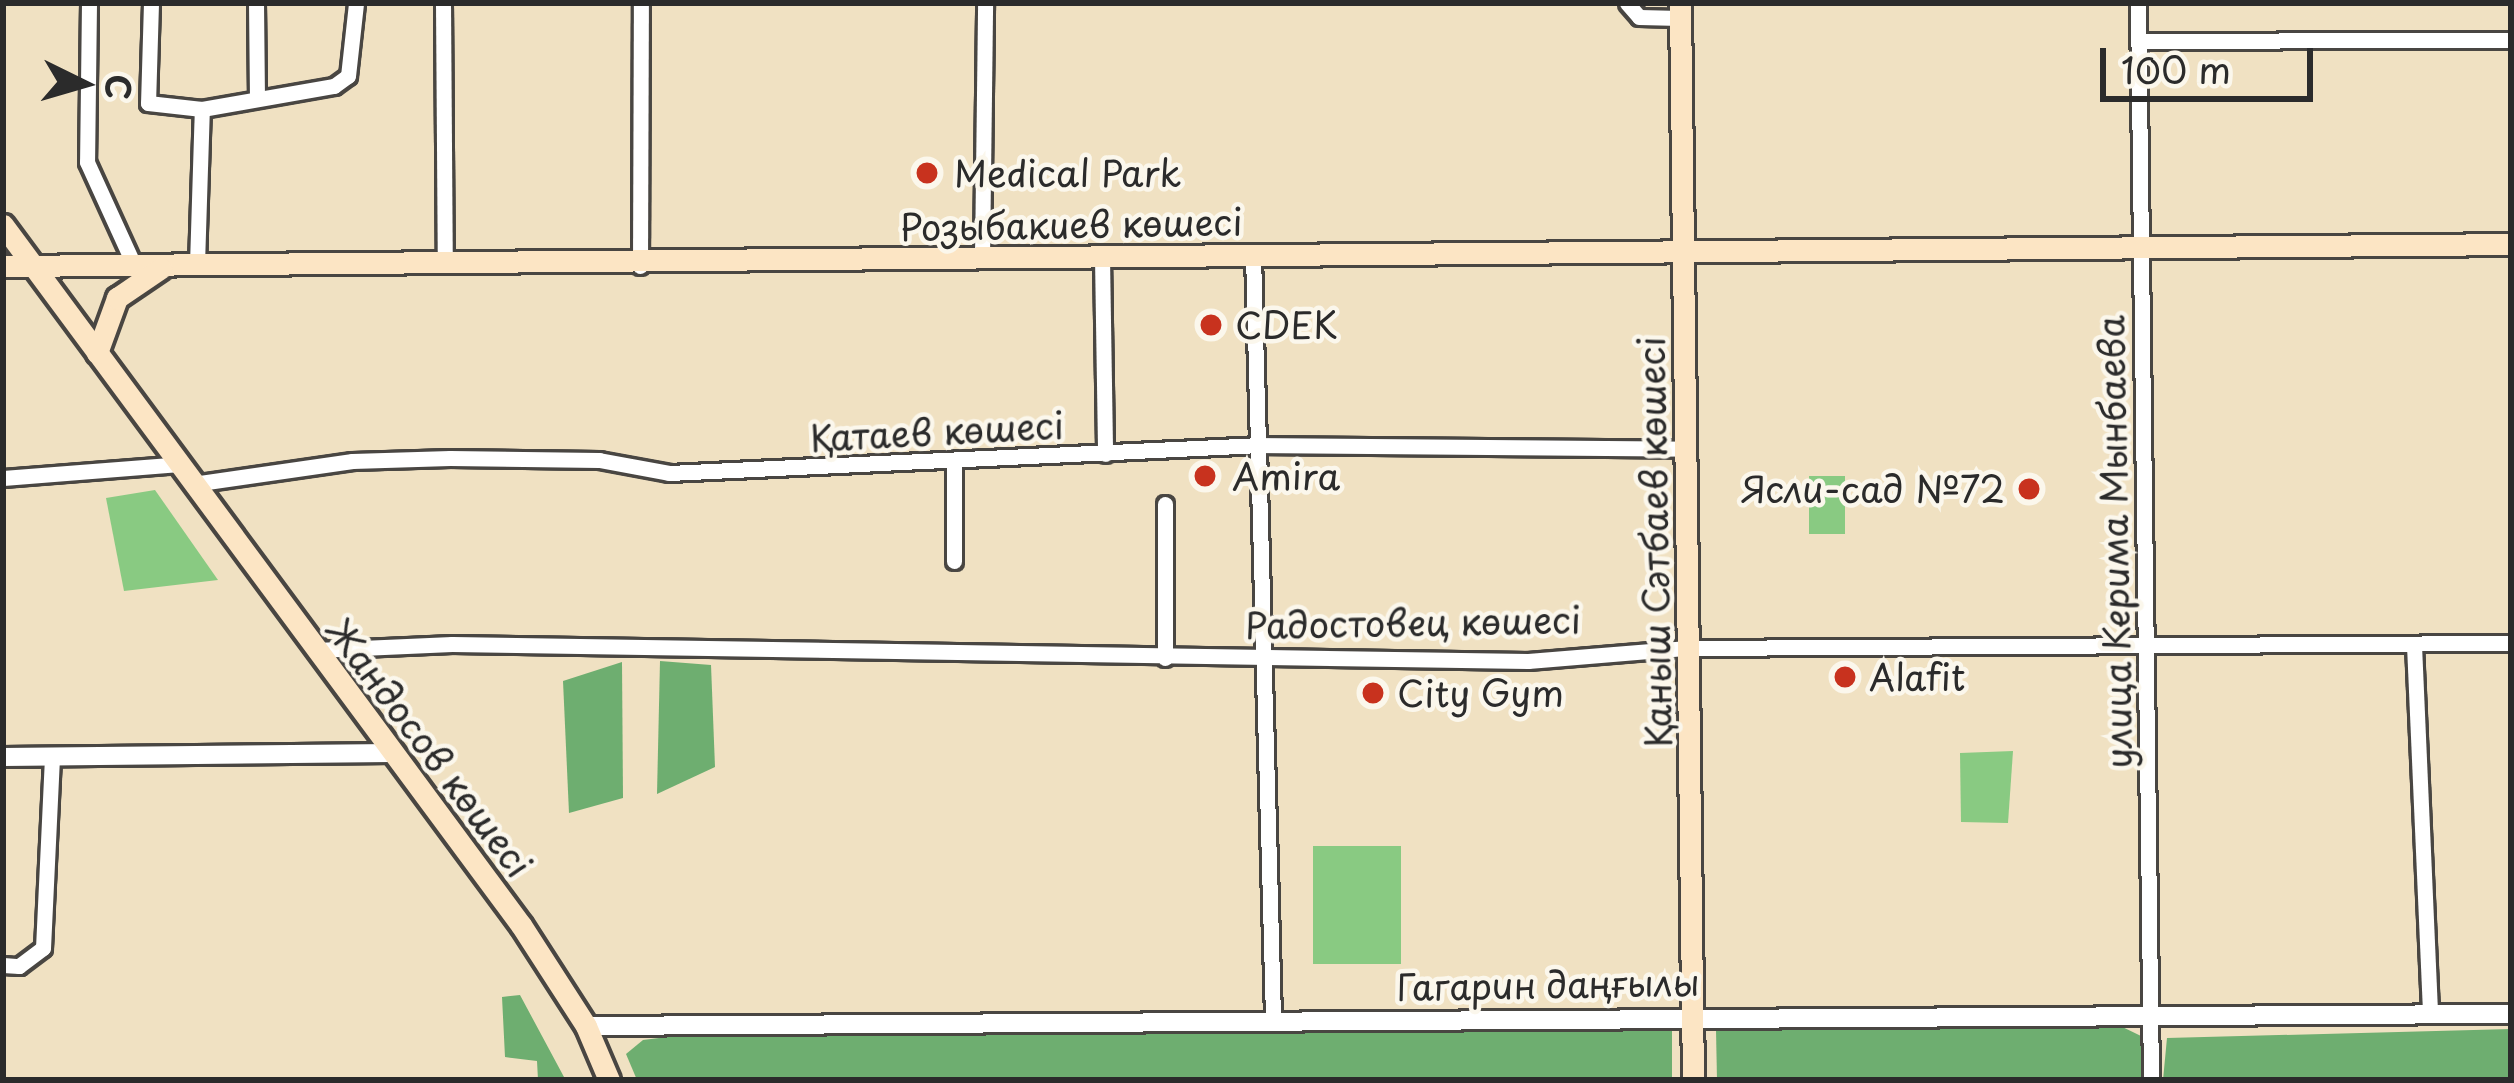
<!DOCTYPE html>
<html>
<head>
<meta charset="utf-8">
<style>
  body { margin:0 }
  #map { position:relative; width:2514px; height:1083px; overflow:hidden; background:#f0e1c2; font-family:"Playpen Sans",sans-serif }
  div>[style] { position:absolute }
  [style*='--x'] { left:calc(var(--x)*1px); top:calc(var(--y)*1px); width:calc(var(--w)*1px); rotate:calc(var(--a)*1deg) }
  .green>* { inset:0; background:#89ca82 }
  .forest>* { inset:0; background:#6eae70 }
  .roads { filter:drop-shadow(3px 0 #494642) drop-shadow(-3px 0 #494642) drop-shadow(0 3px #494642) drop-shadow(0 -3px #494642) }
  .minor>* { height:15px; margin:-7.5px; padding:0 7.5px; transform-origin:7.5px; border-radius:7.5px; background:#fff }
  .tertiary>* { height:18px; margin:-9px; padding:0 9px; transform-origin:9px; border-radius:9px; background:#fff }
  .secondary>* { height:21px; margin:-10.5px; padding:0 10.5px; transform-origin:10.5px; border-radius:10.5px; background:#fce5c4 }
  .dots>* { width:33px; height:33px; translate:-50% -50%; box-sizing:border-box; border:6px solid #fbf7ec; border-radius:50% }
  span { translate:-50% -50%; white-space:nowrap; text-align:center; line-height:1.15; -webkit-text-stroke:9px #fbf7ec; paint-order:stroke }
  .poi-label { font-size:36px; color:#2b2b2b }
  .left { translate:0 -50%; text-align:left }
  .right { translate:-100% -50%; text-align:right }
  .street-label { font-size:36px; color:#2b2b2b }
  .frame { position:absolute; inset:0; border:6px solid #2b2b2b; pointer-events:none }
  .north { position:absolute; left:24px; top:24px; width:120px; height:120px; -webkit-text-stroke:9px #fbf7ec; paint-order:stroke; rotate:95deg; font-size:33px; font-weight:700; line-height:48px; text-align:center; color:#2b2b2b }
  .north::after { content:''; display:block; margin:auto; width:42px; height:54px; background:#2b2b2b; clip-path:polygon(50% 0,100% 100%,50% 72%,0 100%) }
  .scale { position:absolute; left:2100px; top:48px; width:213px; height:54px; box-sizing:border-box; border:6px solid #2b2b2b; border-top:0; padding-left:15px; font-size:36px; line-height:42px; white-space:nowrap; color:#2b2b2b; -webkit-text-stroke:9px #fbf7ec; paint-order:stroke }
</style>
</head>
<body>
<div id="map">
  <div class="green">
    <i style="clip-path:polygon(1809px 476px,1845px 476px,1845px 534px,1809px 534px)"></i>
    <i style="clip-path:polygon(155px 490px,218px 580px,124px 591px,106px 498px)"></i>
    <i style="clip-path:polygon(2013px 751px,2008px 823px,1961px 822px,1960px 753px)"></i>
    <i style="clip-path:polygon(1313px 846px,1401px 846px,1401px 964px,1313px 964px)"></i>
  </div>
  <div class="forest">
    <i style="clip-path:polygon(660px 661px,711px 665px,715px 767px,657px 794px)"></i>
    <i style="clip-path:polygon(622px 662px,623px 798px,569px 813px,563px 681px)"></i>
    <i style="clip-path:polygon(520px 995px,564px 1077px,566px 1080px,538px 1080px,537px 1061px,505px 1057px,502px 997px)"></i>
    <i style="clip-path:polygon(2110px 1021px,2141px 1036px,2142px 1080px,1717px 1080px,1716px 1030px)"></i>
    <i style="clip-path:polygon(1672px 1028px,1672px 1080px,637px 1080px,626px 1054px,643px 1040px,667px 1037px)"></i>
    <i style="clip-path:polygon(2511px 1029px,2511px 1080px,2163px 1080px,2167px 1038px)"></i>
  </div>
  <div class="roads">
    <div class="minor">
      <i style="--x:89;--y:3;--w:159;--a:90.7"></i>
      <i style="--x:87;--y:162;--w:111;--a:65.5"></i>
      <i style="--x:151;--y:3;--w:100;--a:91.7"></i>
      <i style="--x:148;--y:103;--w:54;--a:6.3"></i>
      <i style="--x:202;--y:109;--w:134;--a:-9.9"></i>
      <i style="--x:334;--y:86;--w:17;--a:-36"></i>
      <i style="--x:348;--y:76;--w:73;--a:-83.7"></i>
      <i style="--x:256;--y:3;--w:95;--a:89.4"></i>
      <i style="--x:443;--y:3;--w:262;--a:89.6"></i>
      <i style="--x:1627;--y:3;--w:18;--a:49"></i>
      <i style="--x:1639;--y:17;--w:41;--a:1.4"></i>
      <i style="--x:2138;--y:3;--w:1077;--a:89.31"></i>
      <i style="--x:2138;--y:41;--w:373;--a:-0.2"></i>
      <i style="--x:1253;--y:254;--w:766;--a:88.5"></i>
      <i style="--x:1102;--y:257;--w:197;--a:89.1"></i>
      <i style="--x:982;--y:258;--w:255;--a:-89.3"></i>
      <i style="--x:197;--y:264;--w:155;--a:-88.2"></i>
      <i style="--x:640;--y:266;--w:263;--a:-89.8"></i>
      <i style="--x:954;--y:460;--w:101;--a:90"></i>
      <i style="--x:3;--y:478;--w:177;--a:-4.5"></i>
      <i style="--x:193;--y:484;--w:161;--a:-8.2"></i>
      <i style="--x:352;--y:461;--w:98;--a:-1.8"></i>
      <i style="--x:450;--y:458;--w:149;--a:0.8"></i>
      <i style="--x:599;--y:460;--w:71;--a:10.5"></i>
      <i style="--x:669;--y:473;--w:592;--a:-2.71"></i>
      <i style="--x:1260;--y:445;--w:426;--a:0.5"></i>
      <i style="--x:2414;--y:645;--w:369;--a:87.5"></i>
      <i style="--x:316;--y:650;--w:136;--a:-2.5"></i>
      <i style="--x:452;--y:644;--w:1076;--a:0.91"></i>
      <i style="--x:1528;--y:661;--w:160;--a:-4.7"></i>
      <i style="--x:1687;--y:648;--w:824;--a:-0.35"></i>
      <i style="--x:1165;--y:658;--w:154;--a:-90"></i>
      <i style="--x:3;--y:965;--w:16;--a:4"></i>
      <i style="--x:19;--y:966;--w:30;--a:-37"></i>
      <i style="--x:43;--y:948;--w:192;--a:-87.3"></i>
    </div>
    <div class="tertiary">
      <i style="--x:3;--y:757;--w:389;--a:-0.6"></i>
      <i style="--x:586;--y:1026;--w:1925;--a:-0.36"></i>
    </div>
    <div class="secondary">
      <i style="--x:1680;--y:3;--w:1077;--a:89.31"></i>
      <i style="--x:3;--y:225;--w:871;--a:53.5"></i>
      <i style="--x:521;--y:925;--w:120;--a:57.2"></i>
      <i style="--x:586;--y:1026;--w:59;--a:66.9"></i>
      <i style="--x:3;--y:266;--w:2508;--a:-0.5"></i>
      <i style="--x:97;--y:353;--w:59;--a:-70"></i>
      <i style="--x:117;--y:298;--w:53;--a:-34.3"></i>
    </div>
  </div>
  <div class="dots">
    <i style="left:927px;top:173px;background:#c8321e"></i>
    <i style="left:1211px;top:325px;background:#c8321e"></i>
    <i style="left:1205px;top:476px;background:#c8321e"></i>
    <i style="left:2029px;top:489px;background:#c8321e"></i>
    <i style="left:1845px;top:677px;background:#c8321e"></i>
    <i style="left:1373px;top:693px;background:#c8321e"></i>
  </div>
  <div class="poi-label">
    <span class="left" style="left:954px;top:173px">Medical Park</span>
    <span class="left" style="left:1235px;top:325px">CDEK</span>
    <span class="left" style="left:1232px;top:476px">Amira</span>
    <span class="right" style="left:2005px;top:489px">Ясли-сад №72</span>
    <span class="left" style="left:1869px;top:677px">Alafit</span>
    <span class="left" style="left:1397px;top:693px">City Gym</span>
  </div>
  <div class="street-label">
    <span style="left:1071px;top:224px;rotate:-1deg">Розыбакиев көшесі</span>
    <span style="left:937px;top:431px;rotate:-3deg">Қатаев көшесі</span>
    <span style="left:1654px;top:542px;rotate:-91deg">Қаныш Сәтбаев көшесі</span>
    <span style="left:2114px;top:542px;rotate:-91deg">улица Керима Мынбаева</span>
    <span style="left:1413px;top:622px;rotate:-1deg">Радостовец көшесі</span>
    <span style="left:430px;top:747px;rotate:53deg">Жандосов көшесі</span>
    <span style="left:1548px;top:984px;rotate:-1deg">Гагарин даңғылы</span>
  </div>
  <div class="frame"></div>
  <div class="north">С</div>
  <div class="scale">100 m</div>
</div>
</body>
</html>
